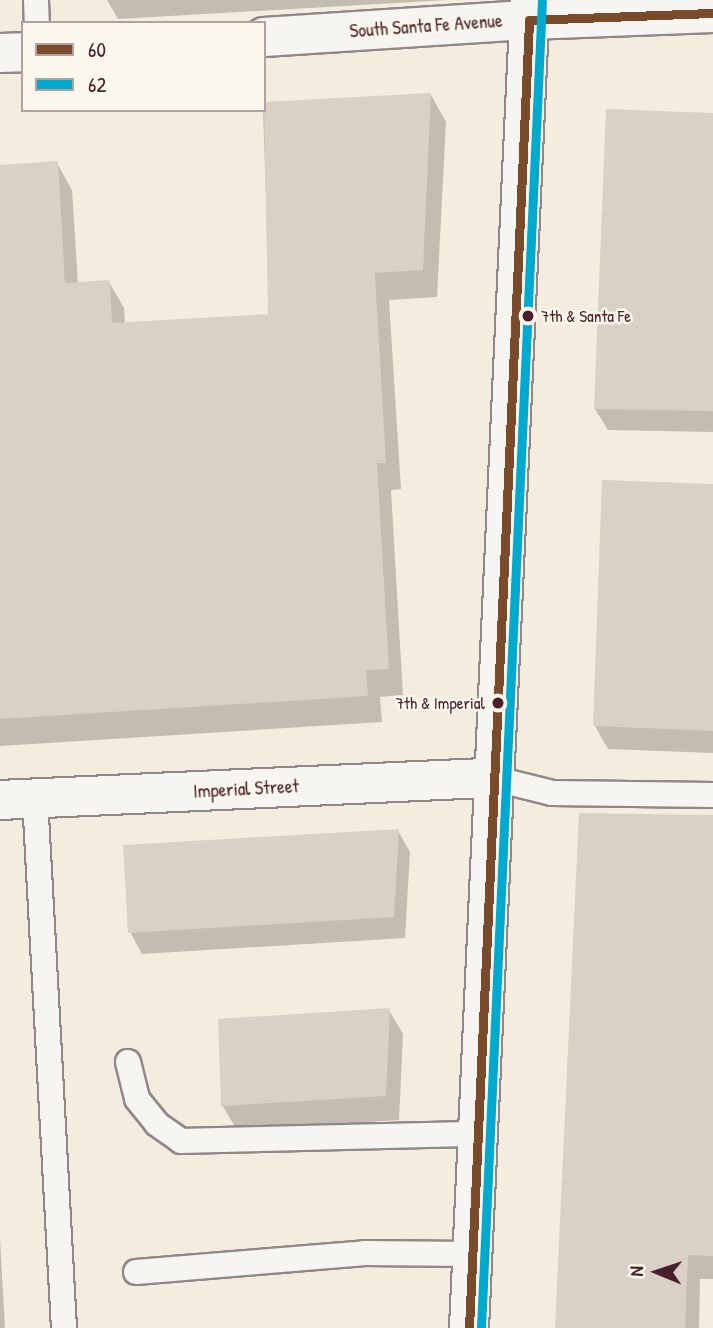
<!DOCTYPE html>
<html>
<head>
<meta charset="utf-8">
<style>
  body { margin:0 }
  #map { position:relative; width:713px; height:1328px; overflow:hidden; background:#f8f6f0; font-family:"Patrick Hand",sans-serif }
  div>[style] { position:absolute }
  [style*='--x'] { left:calc(var(--x)*1px); top:calc(var(--y)*1px); width:calc(var(--w)*1px); rotate:calc(var(--a)*1deg) }
  .built>* { inset:0; background:#f4ecde }
  .shadow>* { inset:0; background:#0003 }
  .building>* { inset:0; background:#d9d1c6 }
  .roads { filter:drop-shadow(2px 0 #918787) drop-shadow(-2px 0 #918787) drop-shadow(0 2px #918787) drop-shadow(0 -2px #918787) }
  .service>* { height:24px; margin:-12px; padding:0 12px; transform-origin:12px; border-radius:12px; background:#f6f5f1 }
  .minor>* { height:38px; margin:-19px; padding:0 19px; transform-origin:19px; border-radius:19px; background:#f6f5f1 }
  .tertiary>* { height:38px; margin:-19px; padding:0 19px; transform-origin:19px; border-radius:19px; background:#f6f5f1 }
  .secondary>* { height:38px; margin:-19px; padding:0 19px; transform-origin:19px; border-radius:19px; background:#f6f5f1 }
  .bus-1>* { height:9px; margin:-4.5px; padding:0 4.5px; transform-origin:4.5px; border-radius:4.5px; background:#7a4b2a }
  .bus-2>* { height:9px; margin:-4.5px; padding:0 4.5px; transform-origin:4.5px; border-radius:4.5px; background:#00a9ce }
  .dots>* { width:19px; height:19px; translate:-50% -50%; box-sizing:border-box; border:4px solid #fbf7ec; border-radius:50% }
  span { translate:-50% -50%; white-space:nowrap; text-align:center; line-height:1.15; -webkit-text-stroke:5px #fbf7ec; paint-order:stroke }
  .bus-label { font-size:17px; color:#4a1f2b }
  .left { translate:0 -50%; text-align:left }
  .right { translate:-100% -50%; text-align:right }
  .street-label { font-size:19px; color:#4a1f2b }
  .legend { position:absolute; left:21px; top:21px; width:245px; height:91px; box-sizing:border-box; background:#fbf7ec; border:2px solid #b4a19f; margin:0; padding:9px 12px; list-style:none; font-size:21px; color:#4a1f2b }
  .legend li { display:flex; align-items:center; gap:14px; height:35px }
  .legend b { width:35px; border:2px solid #b4a19f }
  .north { position:absolute; left:622px; top:1237px; width:70px; height:70px; -webkit-text-stroke:5px #fbf7ec; paint-order:stroke; rotate:272deg; font-size:19px; font-weight:700; line-height:28px; text-align:center; color:#4a1f2b }
  .north::after { content:''; display:block; margin:auto; width:24px; height:32px; background:#4a1f2b; clip-path:polygon(50% 0,100% 100%,50% 72%,0 100%) }
</style>
</head>
<body>
<div id="map">
  <div class="built">
    <i style="clip-path:polygon(evenodd,0 0,713px 0,713px 1328px,0 1328px,0 0,23px 23px,264px 23px,264px 110px,23px 110px,23px 23px)"></i>
  </div>
  <div class="shadow">
    <i style="clip-path:polygon(107px 0,448px 0,118px 19px)"></i>
    <i style="clip-path:polygon(431px 95px,446px 122px,437px 297px,389px 300px,401px 489px,391px 490px,403px 695px,380px 697px,382px 722px,0 746px,0 167px,57px 163px,72px 190px,78px 284px,109px 282px,124px 308px,125px 324px,270px 315px,263px 110px)"></i>
    <i style="clip-path:polygon(713px 114px,713px 432px,608px 430px,595px 409px)"></i>
    <i style="clip-path:polygon(713px 486px,713px 753px,608px 749px,595px 726px)"></i>
    <i style="clip-path:polygon(713px 817px,713px 1279px,700px 1279px,699px 1328px,557px 1328px)"></i>
    <i style="clip-path:polygon(398px 831px,410px 852px,405px 938px,142px 954px,130px 932px)"></i>
    <i style="clip-path:polygon(389px 1010px,403px 1034px,399px 1120px,237px 1130px,222px 1105px)"></i>
    <i style="clip-path:polygon(0 1239px,5px 1328px,0 1328px)"></i>
  </div>
  <div class="building">
    <i style="clip-path:polygon(431px 93px,423px 270px,375px 273px,386px 463px,377px 463px,389px 669px,366px 670px,368px 696px,0 719px,0 165px,58px 161px,65px 283px,110px 280px,112px 323px,268px 314px,264px 102px)"></i>
    <i style="clip-path:polygon(606px 109px,713px 113px,713px 411px,594px 409px)"></i>
    <i style="clip-path:polygon(602px 480px,713px 484px,713px 731px,593px 726px)"></i>
    <i style="clip-path:polygon(579px 813px,713px 815px,713px 1256px,688px 1255px,685px 1328px,555px 1328px)"></i>
    <i style="clip-path:polygon(399px 829px,394px 917px,128px 933px,123px 845px)"></i>
    <i style="clip-path:polygon(390px 1008px,386px 1096px,221px 1106px,218px 1019px)"></i>
  </div>
  <div class="roads">
    <div class="service">
      <i style="--x:36;--y:0;--w:23;--a:88"></i>
      <i style="--x:492;--y:778;--w:62;--a:14"></i>
      <i style="--x:552;--y:793;--w:161;--a:0.7"></i>
      <i style="--x:35;--y:798;--w:531;--a:86.87"></i>
      <i style="--x:128;--y:1062;--w:38;--a:76"></i>
      <i style="--x:137;--y:1099;--w:32;--a:51"></i>
      <i style="--x:157;--y:1124;--w:29;--a:35"></i>
      <i style="--x:181;--y:1141;--w:296;--a:-1.4"></i>
      <i style="--x:136;--y:1272;--w:230;--a:-4.7"></i>
      <i style="--x:365;--y:1253;--w:107;--a:0.5"></i>
    </div>
    <div class="minor">
      <i style="--x:0;--y:800;--w:492;--a:-2.6"></i>
    </div>
    <div class="tertiary">
      <i style="--x:264;--y:37;--w:266;--a:-3.7"></i>
      <i style="--x:0;--y:53;--w:23;--a:-2"></i>
    </div>
    <div class="secondary">
      <i style="--x:529;--y:20;--w:184;--a:-2.2"></i>
      <i style="--x:469;--y:1328;--w:1329;--a:-87.37"></i>
    </div>
  </div>
  <div class="bus-1">
    <i style="--x:469;--y:1328;--w:1309;--a:-87.37"></i>
    <i style="--x:529;--y:20;--w:184;--a:-2.2"></i>
  </div>
  <div class="bus-2">
    <i style="--x:481;--y:1328;--w:1328;--a:-87.37"></i>
  </div>
  <div class="dots">
    <i style="left:528px;top:316px;background:#4a1f2b"></i>
    <i style="left:498px;top:703px;background:#4a1f2b"></i>
  </div>
  <div class="bus-label">
    <span class="left" style="left:541px;top:316px">7th &amp; Santa Fe</span>
    <span class="right" style="left:485px;top:703px">7th &amp; Imperial</span>
  </div>
  <div class="street-label">
    <span style="left:426px;top:26px;rotate:-4deg">South Santa Fe Avenue</span>
    <span style="left:246px;top:789px;rotate:-3deg">Imperial Street</span>
  </div>
  <ul class="legend">
  <li><b style="height:9px;background:#7a4b2a"></b>60</li>
  <li><b style="height:9px;background:#00a9ce"></b>62</li>
  </ul>
  <div class="north">N</div>
</div>
</body>
</html>
